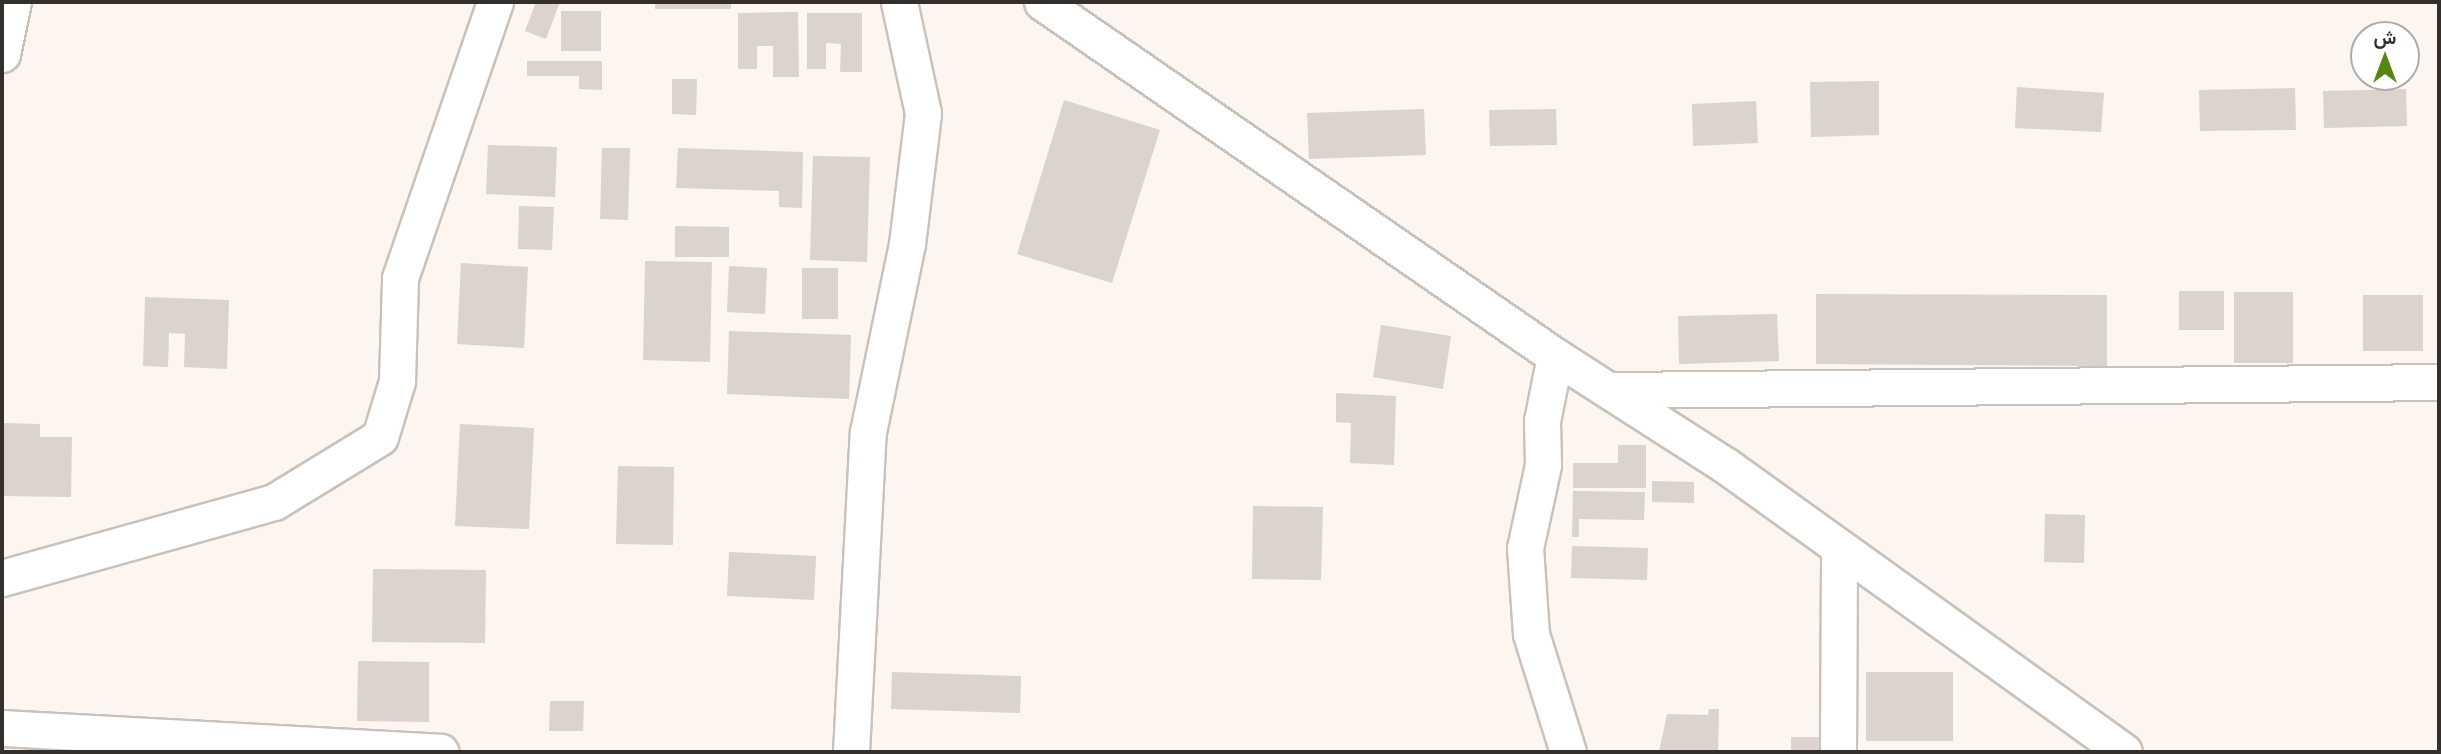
<!DOCTYPE html>
<html>
<head>
<meta charset="utf-8">
<style>
  body { margin:0 }
  #map { position:relative; width:2441px; height:754px; overflow:hidden; background:#fdf5ef; font-family:"Noto Sans",Vazirmatn,sans-serif }
  div>[style] { position:absolute }
  [style*='--x'] { left:calc(var(--x)*1px); top:calc(var(--y)*1px); width:calc(var(--w)*1px); rotate:calc(var(--a)*1deg) }
  .building>* { inset:0; background:#dcd2ce }
  .roads { filter:drop-shadow(2px 0 #c9c1bb) drop-shadow(-2px 0 #c9c1bb) drop-shadow(0 2px #c9c1bb) drop-shadow(0 -2px #c9c1bb) }
  .minor>* { height:35px; margin:-17.5px; padding:0 17.5px; transform-origin:17.5px; border-radius:17.5px; background:#fff }
  span { translate:-50% -50%; white-space:nowrap; text-align:center; line-height:1.15; -webkit-text-stroke:5px #fff; paint-order:stroke }
  .frame { position:absolute; inset:0; border:4px solid #322f2d; pointer-events:none }
  .north { position:absolute; left:2350px; top:21px; width:70px; height:70px; box-sizing:border-box; background:#fff; border:2px solid #adacab; border-radius:50%; rotate:0deg; font-size:19px; font-weight:700; line-height:28px; text-align:center; color:#322f2d }
  .north::after { content:''; display:block; margin:auto; width:24px; height:32px; background:#588514; clip-path:polygon(50% 0,100% 100%,50% 72%,0 100%) }
</style>
</head>
<body>
<div id="map">
  <div class="building">
    <i style="clip-path:polygon(536px 2px,560px 2px,546px 39px,525px 31px)"></i>
    <i style="clip-path:polygon(655px 2px,731px 2px,731px 9px,655px 9px)"></i>
    <i style="clip-path:polygon(561px 11px,601px 11px,601px 51px,561px 51px)"></i>
    <i style="clip-path:polygon(798px 12px,799px 77px,773px 77px,773px 46px,757px 46px,757px 69px,738px 69px,738px 13px)"></i>
    <i style="clip-path:polygon(807px 13px,862px 13px,862px 72px,840px 72px,841px 44px,826px 43px,826px 69px,807px 69px)"></i>
    <i style="clip-path:polygon(527px 61px,602px 61px,602px 90px,579px 89px,579px 76px,527px 76px)"></i>
    <i style="clip-path:polygon(672px 79px,697px 79px,696px 115px,672px 114px)"></i>
    <i style="clip-path:polygon(1879px 81px,1879px 135px,1811px 137px,1810px 82px)"></i>
    <i style="clip-path:polygon(2017px 87px,2104px 93px,2101px 132px,2015px 128px)"></i>
    <i style="clip-path:polygon(2295px 88px,2296px 130px,2200px 131px,2199px 90px)"></i>
    <i style="clip-path:polygon(2406px 89px,2407px 126px,2324px 128px,2323px 91px)"></i>
    <i style="clip-path:polygon(1064px 100px,1160px 130px,1112px 283px,1017px 254px)"></i>
    <i style="clip-path:polygon(1756px 101px,1758px 143px,1693px 146px,1692px 104px)"></i>
    <i style="clip-path:polygon(1424px 109px,1426px 155px,1309px 159px,1307px 113px)"></i>
    <i style="clip-path:polygon(1556px 109px,1557px 145px,1490px 146px,1489px 110px)"></i>
    <i style="clip-path:polygon(488px 145px,557px 147px,555px 197px,486px 194px)"></i>
    <i style="clip-path:polygon(602px 148px,630px 148px,628px 220px,600px 219px)"></i>
    <i style="clip-path:polygon(678px 148px,803px 152px,802px 208px,779px 207px,779px 191px,676px 188px)"></i>
    <i style="clip-path:polygon(813px 156px,870px 157px,867px 262px,810px 260px)"></i>
    <i style="clip-path:polygon(519px 206px,554px 207px,552px 250px,518px 249px)"></i>
    <i style="clip-path:polygon(675px 226px,729px 227px,729px 257px,675px 257px)"></i>
    <i style="clip-path:polygon(645px 261px,712px 262px,710px 362px,643px 360px)"></i>
    <i style="clip-path:polygon(461px 263px,528px 267px,524px 348px,457px 344px)"></i>
    <i style="clip-path:polygon(729px 266px,767px 268px,765px 314px,727px 312px)"></i>
    <i style="clip-path:polygon(802px 268px,838px 268px,838px 319px,802px 319px)"></i>
    <i style="clip-path:polygon(2179px 291px,2224px 291px,2224px 330px,2179px 330px)"></i>
    <i style="clip-path:polygon(2234px 292px,2293px 292px,2293px 363px,2234px 363px)"></i>
    <i style="clip-path:polygon(1816px 294px,2107px 295px,2107px 366px,1816px 364px)"></i>
    <i style="clip-path:polygon(2363px 295px,2423px 295px,2423px 351px,2363px 351px)"></i>
    <i style="clip-path:polygon(145px 297px,229px 300px,227px 369px,184px 367px,185px 334px,169px 333px,168px 367px,143px 366px)"></i>
    <i style="clip-path:polygon(1777px 314px,1779px 361px,1679px 364px,1678px 316px)"></i>
    <i style="clip-path:polygon(1381px 325px,1451px 336px,1443px 389px,1373px 377px)"></i>
    <i style="clip-path:polygon(729px 331px,851px 335px,849px 399px,727px 394px)"></i>
    <i style="clip-path:polygon(1336px 393px,1396px 396px,1394px 465px,1350px 463px,1351px 423px,1336px 422px)"></i>
    <i style="clip-path:polygon(2px 423px,40px 424px,40px 437px,72px 437px,71px 497px,2px 496px)"></i>
    <i style="clip-path:polygon(460px 424px,534px 428px,529px 529px,455px 526px)"></i>
    <i style="clip-path:polygon(1618px 445px,1646px 445px,1646px 488px,1573px 488px,1573px 463px,1618px 463px)"></i>
    <i style="clip-path:polygon(618px 466px,674px 467px,673px 545px,616px 544px)"></i>
    <i style="clip-path:polygon(1652px 481px,1694px 482px,1694px 503px,1652px 502px)"></i>
    <i style="clip-path:polygon(1573px 491px,1645px 492px,1644px 520px,1579px 519px,1579px 537px,1572px 537px)"></i>
    <i style="clip-path:polygon(1253px 506px,1323px 507px,1321px 580px,1252px 579px)"></i>
    <i style="clip-path:polygon(2045px 514px,2085px 515px,2084px 563px,2044px 562px)"></i>
    <i style="clip-path:polygon(1572px 546px,1648px 548px,1647px 580px,1571px 578px)"></i>
    <i style="clip-path:polygon(729px 552px,816px 556px,814px 600px,727px 596px)"></i>
    <i style="clip-path:polygon(373px 569px,486px 570px,485px 643px,372px 642px)"></i>
    <i style="clip-path:polygon(358px 661px,429px 662px,429px 722px,357px 721px)"></i>
    <i style="clip-path:polygon(892px 672px,1021px 676px,1020px 713px,891px 709px)"></i>
    <i style="clip-path:polygon(1866px 672px,1953px 672px,1953px 741px,1866px 741px)"></i>
    <i style="clip-path:polygon(550px 701px,584px 701px,583px 731px,549px 731px)"></i>
    <i style="clip-path:polygon(1709px 709px,1719px 709px,1718px 752px,1659px 752px,1667px 714px,1708px 715px)"></i>
    <i style="clip-path:polygon(1791px 737px,1820px 737px,1820px 752px,1791px 752px)"></i>
  </div>
  <div class="roads">
    <div class="minor">
      <i style="--x:1042;--y:2;--w:623;--a:34.61"></i>
      <i style="--x:1555;--y:356;--w:202;--a:32.7"></i>
      <i style="--x:1725;--y:465;--w:491;--a:35.7"></i>
      <i style="--x:2;--y:54;--w:53;--a:-78.1"></i>
      <i style="--x:1555;--y:356;--w:66;--a:101.3"></i>
      <i style="--x:1542;--y:421;--w:44;--a:88.7"></i>
      <i style="--x:1543;--y:465;--w:85;--a:102.2"></i>
      <i style="--x:1525;--y:548;--w:86;--a:86"></i>
      <i style="--x:1531;--y:634;--w:124;--a:72.6"></i>
      <i style="--x:1612;--y:390;--w:827;--a:-0.55"></i>
      <i style="--x:2;--y:578;--w:282;--a:-15.6"></i>
      <i style="--x:274;--y:502;--w:124;--a:-31.5"></i>
      <i style="--x:380;--y:437;--w:59;--a:-73.1"></i>
      <i style="--x:397;--y:381;--w:103;--a:-88.3"></i>
      <i style="--x:400;--y:278;--w:292;--a:-71"></i>
      <i style="--x:2;--y:728;--w:439;--a:3.1"></i>
      <i style="--x:851;--y:752;--w:320;--a:-87"></i>
      <i style="--x:868;--y:432;--w:192;--a:-78.3"></i>
      <i style="--x:907;--y:244;--w:132;--a:-83"></i>
      <i style="--x:923;--y:113;--w:114;--a:-102.2"></i>
      <i style="--x:1838;--y:752;--w:201;--a:-89.7"></i>
    </div>
  </div>
  <div class="frame"></div>
  <div class="north">ش</div>
</div>
</body>
</html>
